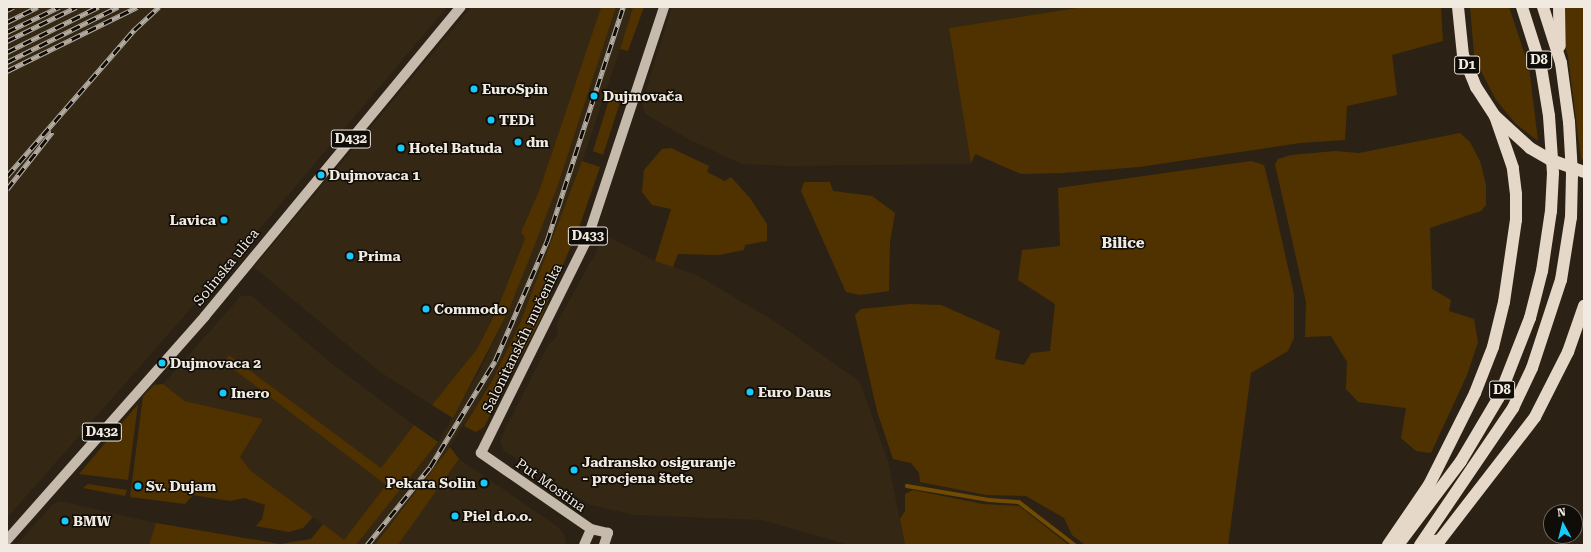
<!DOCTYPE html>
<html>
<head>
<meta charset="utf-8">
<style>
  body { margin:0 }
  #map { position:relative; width:1591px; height:552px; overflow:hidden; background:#2b2215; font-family:"Roboto Serif",serif }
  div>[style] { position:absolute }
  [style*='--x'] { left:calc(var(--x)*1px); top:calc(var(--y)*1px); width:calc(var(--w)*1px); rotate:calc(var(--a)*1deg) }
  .built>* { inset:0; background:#342714 }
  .green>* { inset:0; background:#503200 }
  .stream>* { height:3.5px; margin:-1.75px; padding:0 1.75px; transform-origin:1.75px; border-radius:1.75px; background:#724a00 }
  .primary>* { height:10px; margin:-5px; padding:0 5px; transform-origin:5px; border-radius:5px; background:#c5baac }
  .highway>* { height:12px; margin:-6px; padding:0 6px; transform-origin:6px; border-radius:6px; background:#e5d8c8 }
  .rail>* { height:4.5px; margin-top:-2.25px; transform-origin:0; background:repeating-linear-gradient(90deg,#100c07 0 9px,#b3aca2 0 18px); box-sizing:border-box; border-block:1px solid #b3aca2 }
  .highway-bridge>* { height:12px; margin:-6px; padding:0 6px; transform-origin:6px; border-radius:6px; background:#e5d8c8 }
  .dots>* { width:11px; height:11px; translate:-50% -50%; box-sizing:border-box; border:2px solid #100c07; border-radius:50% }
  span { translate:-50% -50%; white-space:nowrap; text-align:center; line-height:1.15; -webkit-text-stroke:3px #100c07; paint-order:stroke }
  .shield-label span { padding:1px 3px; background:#100c07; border:1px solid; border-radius:3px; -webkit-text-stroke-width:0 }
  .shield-label { font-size:13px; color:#f0eae1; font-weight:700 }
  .poi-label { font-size:14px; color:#f0eae1; font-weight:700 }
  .left { translate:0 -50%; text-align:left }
  .right { translate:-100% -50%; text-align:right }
  .street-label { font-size:14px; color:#f0eae1 }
  .neighbourhood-label { font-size:15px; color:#f0eae1; font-weight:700 }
  .frame { position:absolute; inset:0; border:8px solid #f0eae1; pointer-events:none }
  .north { position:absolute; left:1543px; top:504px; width:40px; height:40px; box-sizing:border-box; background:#100c07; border:1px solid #6a655e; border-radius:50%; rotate:353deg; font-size:11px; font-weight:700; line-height:16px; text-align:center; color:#f0eae1 }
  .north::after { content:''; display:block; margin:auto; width:14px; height:18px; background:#16cafb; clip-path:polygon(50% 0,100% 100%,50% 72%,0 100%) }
</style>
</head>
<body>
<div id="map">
  <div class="built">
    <i style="clip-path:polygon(7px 7px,447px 7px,229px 265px,7px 518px)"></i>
    <i style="clip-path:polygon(471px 7px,602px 7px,539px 191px,521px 232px,525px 237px,497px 310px,477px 349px,432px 405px,380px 372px,254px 267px)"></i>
    <i style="clip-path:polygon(616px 7px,633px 7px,620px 49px,569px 201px,520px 323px,492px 381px,441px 460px,390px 528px,375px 545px,356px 545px,438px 442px,479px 372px,508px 312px,558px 185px)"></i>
    <i style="clip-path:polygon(672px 7px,1083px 7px,949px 28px,971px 164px,787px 166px,742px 164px,692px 141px,645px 114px,642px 103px)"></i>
    <i style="clip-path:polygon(605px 235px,655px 261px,697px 275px,779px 324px,860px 382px,888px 461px,905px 545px,849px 545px,762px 520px,635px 515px,590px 505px,503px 450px,500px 442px,503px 433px,548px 345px,558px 335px,556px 325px)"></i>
    <i style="clip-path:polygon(241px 296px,252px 296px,331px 363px,414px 425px,381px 468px,229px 355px,224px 362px,386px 485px,344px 540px,251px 471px,240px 457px,263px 419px,185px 401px,163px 384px)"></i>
    <i style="clip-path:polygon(459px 459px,557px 526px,564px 534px,566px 545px,398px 545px)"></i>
    <i style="clip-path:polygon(60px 501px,156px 523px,149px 545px,16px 545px,52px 505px)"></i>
  </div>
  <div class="green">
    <i style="clip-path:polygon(616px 7px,558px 185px,534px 247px,508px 312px,453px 418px,432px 405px,477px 349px,497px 310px,525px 238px,521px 232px,539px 191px,601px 8px)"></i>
    <i style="clip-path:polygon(633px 7px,644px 7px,628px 51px,620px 49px)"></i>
    <i style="clip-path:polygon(1083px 7px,1441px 7px,1443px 41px,1392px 55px,1397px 95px,1347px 106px,1345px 140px,1300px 143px,1139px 167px,1062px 173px,1021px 174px,975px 154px,971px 164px,949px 28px)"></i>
    <i style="clip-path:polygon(1470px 7px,1509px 7px,1529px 67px,1538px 141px,1516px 124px,1496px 100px,1482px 73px,1474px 54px)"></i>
    <i style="clip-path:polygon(1553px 7px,1584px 7px,1584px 160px,1581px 159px,1568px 56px)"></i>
    <i style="clip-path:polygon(612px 90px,623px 93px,603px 155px,593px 151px)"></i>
    <i style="clip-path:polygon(1460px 133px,1470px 142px,1480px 161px,1486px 185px,1486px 205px,1481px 211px,1430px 228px,1432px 289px,1451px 300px,1449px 311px,1474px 319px,1478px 342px,1467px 375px,1431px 453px,1416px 451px,1401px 438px,1406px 408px,1358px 402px,1346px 389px,1347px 362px,1331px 336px,1305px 337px,1306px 302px,1275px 164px,1278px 159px,1291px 155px,1335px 151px,1359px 153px)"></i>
    <i style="clip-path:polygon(671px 148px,709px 166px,707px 172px,725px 181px,731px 177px,750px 198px,767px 224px,767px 241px,745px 245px,744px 250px,719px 255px,678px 254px,673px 267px,655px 261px,671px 209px,652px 205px,642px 192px,644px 170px,662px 149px)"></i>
    <i style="clip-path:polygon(582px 161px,600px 167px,581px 222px,539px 322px,484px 427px,476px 432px,464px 426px,492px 381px,520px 323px)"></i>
    <i style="clip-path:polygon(1251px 161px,1264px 165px,1273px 201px,1294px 294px,1294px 338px,1288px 351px,1251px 373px,1228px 545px,1085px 545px,1072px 535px,1064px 518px,1026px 496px,986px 495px,920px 482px,919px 473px,911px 463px,893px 459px,877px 411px,855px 315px,861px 309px,910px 304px,941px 305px,1000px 331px,995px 359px,1024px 365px,1031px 353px,1050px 351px,1055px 304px,1018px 280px,1022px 250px,1060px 246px,1058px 188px)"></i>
    <i style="clip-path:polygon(804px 182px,830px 182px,833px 191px,872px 196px,895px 213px,890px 242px,889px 291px,860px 295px,846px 292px,801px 191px)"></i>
    <i style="clip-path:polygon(229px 355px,381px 468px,414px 425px,438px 442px,356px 545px,149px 545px,156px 523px,280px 544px,311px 539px,323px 524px,344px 540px,386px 485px,224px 362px)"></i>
    <i style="clip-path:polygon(163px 384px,185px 401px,263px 419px,240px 457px,251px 471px,313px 517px,303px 528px,289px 532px,256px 526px,262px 519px,265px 505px,244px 498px,230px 501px,193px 495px,185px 504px,130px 497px,143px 396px,154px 385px)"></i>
    <i style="clip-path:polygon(138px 404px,128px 480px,79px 474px)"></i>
    <i style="clip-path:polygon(450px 447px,459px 459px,398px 545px,375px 545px)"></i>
    <i style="clip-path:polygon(88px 484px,127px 490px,125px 496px,83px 488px)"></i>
    <i style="clip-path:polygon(913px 490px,983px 504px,1019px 506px,1069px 545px,905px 545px,900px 519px,905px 511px,905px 494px)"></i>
  </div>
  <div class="stream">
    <i style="--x:907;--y:486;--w:83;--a:9.7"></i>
    <i style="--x:989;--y:500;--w:30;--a:4"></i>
    <i style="--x:1019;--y:502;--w:71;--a:37.5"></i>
  </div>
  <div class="primary">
    <i style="--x:7;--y:540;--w:299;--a:-48.5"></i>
    <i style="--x:205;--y:316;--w:401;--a:-50.4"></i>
    <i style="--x:584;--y:545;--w:17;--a:-66"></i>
    <i style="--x:604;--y:545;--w:13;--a:-72"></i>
    <i style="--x:608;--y:533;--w:17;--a:-167"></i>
    <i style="--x:591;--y:529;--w:134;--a:-145.4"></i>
    <i style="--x:481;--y:453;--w:241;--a:-63.6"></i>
    <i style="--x:588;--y:237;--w:242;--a:-71.7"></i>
  </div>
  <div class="highway">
    <i style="--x:1458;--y:7;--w:48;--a:84.1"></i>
    <i style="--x:1463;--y:55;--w:35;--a:68"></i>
    <i style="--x:1476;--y:87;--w:35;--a:57"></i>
    <i style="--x:1495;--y:116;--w:47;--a:42.4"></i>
    <i style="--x:1530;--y:148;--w:24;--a:30"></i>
    <i style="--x:1551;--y:160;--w:35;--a:20"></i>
    <i style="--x:1522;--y:7;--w:63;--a:72.4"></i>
    <i style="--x:1541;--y:67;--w:50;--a:80.7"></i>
    <i style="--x:1543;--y:7;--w:59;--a:72.2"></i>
    <i style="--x:1561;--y:63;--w:60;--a:82.3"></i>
    <i style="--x:1559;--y:7;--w:39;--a:89"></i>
    <i style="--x:1422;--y:543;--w:18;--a:-9"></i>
    <i style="--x:1440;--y:540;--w:155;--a:-52.3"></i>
    <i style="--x:1535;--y:417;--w:73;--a:-63.1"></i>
    <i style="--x:1568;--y:352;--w:49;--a:-70.8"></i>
    <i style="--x:1388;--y:545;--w:73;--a:-55.7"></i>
    <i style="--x:1429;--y:485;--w:103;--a:-63.4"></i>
    <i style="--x:1475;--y:393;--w:49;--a:-68.6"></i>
    <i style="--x:1493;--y:347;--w:46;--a:-76.3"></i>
    <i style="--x:1504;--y:302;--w:83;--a:-81.7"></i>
    <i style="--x:1516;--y:220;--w:26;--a:-90"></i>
    <i style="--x:1516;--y:194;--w:26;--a:-97"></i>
    <i style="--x:1513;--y:168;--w:55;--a:-109.1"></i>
    <i style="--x:1398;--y:545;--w:105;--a:-53.1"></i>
    <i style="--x:1461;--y:461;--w:74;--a:-59.3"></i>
    <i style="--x:1499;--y:397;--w:85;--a:-68.6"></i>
    <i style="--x:1530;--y:318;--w:49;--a:-75.7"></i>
    <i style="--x:1542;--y:271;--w:61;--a:-81.5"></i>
    <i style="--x:1420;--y:545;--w:166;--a:-55.8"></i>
    <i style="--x:1513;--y:408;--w:44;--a:-64.6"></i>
    <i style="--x:1532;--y:368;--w:93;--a:-71.8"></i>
    <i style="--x:1561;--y:280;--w:64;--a:-81"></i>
  </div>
  <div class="rail">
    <i style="--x:7;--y:10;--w:7;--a:-27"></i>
    <i style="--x:7;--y:22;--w:34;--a:-26"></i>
    <i style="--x:7;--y:32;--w:58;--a:-25.7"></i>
    <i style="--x:7;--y:41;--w:77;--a:-26.2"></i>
    <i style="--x:7;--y:52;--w:102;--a:-26.3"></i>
    <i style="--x:7;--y:62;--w:124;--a:-26.4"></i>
    <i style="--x:7;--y:71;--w:145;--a:-26.2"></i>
    <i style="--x:7;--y:176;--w:194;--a:-49"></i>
    <i style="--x:134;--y:30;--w:34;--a:-43"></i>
    <i style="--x:7;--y:189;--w:73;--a:-51.7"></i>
    <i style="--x:367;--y:545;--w:100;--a:-51.1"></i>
    <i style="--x:430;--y:467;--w:124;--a:-58.5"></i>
    <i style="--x:495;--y:361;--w:131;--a:-66.6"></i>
    <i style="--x:547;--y:241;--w:246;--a:-72"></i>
  </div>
  <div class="highway-bridge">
    <i style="--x:1549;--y:116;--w:57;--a:86"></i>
    <i style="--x:1553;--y:173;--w:38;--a:93"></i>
    <i style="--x:1569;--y:122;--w:52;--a:86.7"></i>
    <i style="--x:1572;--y:174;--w:43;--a:91.3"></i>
  </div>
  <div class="dots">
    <i style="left:474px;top:89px;background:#16cafb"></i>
    <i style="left:594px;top:96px;background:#16cafb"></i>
    <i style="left:491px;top:120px;background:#16cafb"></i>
    <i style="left:518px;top:142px;background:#16cafb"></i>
    <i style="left:401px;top:148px;background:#16cafb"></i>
    <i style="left:321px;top:175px;background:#16cafb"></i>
    <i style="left:224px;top:220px;background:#16cafb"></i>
    <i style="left:350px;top:256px;background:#16cafb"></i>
    <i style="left:426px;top:309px;background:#16cafb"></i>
    <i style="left:162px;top:363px;background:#16cafb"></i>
    <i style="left:750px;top:392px;background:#16cafb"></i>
    <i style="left:223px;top:393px;background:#16cafb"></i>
    <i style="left:574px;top:470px;background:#16cafb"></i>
    <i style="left:484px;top:483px;background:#16cafb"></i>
    <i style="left:138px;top:486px;background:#16cafb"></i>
    <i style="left:455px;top:516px;background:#16cafb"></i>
    <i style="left:65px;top:521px;background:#16cafb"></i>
  </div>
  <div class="shield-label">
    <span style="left:1539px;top:60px">D8</span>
    <span style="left:1467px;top:65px">D1</span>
    <span style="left:351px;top:139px">D432</span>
    <span style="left:588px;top:236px">D433</span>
    <span style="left:1502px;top:390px">D8</span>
    <span style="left:102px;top:432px">D432</span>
  </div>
  <div class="poi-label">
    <span class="left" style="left:482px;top:89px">EuroSpin</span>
    <span class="left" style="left:603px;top:96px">Dujmovača</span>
    <span class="left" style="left:499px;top:120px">TEDi</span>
    <span class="left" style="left:526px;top:142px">dm</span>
    <span class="left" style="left:409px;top:148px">Hotel Batuda</span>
    <span class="left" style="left:329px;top:175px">Dujmovaca 1</span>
    <span class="right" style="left:216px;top:220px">Lavica</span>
    <span class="left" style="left:358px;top:256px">Prima</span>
    <span class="left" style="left:434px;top:309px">Commodo</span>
    <span class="left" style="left:170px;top:363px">Dujmovaca 2</span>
    <span class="left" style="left:758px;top:392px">Euro Daus</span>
    <span class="left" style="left:231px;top:393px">Inero</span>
    <span class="left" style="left:582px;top:470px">Jadransko osiguranje<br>- procjena štete</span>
    <span class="right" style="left:476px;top:483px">Pekara Solin</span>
    <span class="left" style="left:146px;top:486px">Sv. Dujam</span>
    <span class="left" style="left:463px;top:516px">Piel d.o.o.</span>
    <span class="left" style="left:73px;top:521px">BMW</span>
  </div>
  <div class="street-label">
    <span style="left:226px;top:267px;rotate:-51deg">Solinska ulica</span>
    <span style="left:522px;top:338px;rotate:-64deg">Salonitanskih mučenika</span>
    <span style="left:551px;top:485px;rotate:35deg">Put Mostina</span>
  </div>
  <div class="neighbourhood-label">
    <span style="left:1123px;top:244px">Bilice</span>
  </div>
  <div class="frame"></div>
  <div class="north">N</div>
</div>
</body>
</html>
